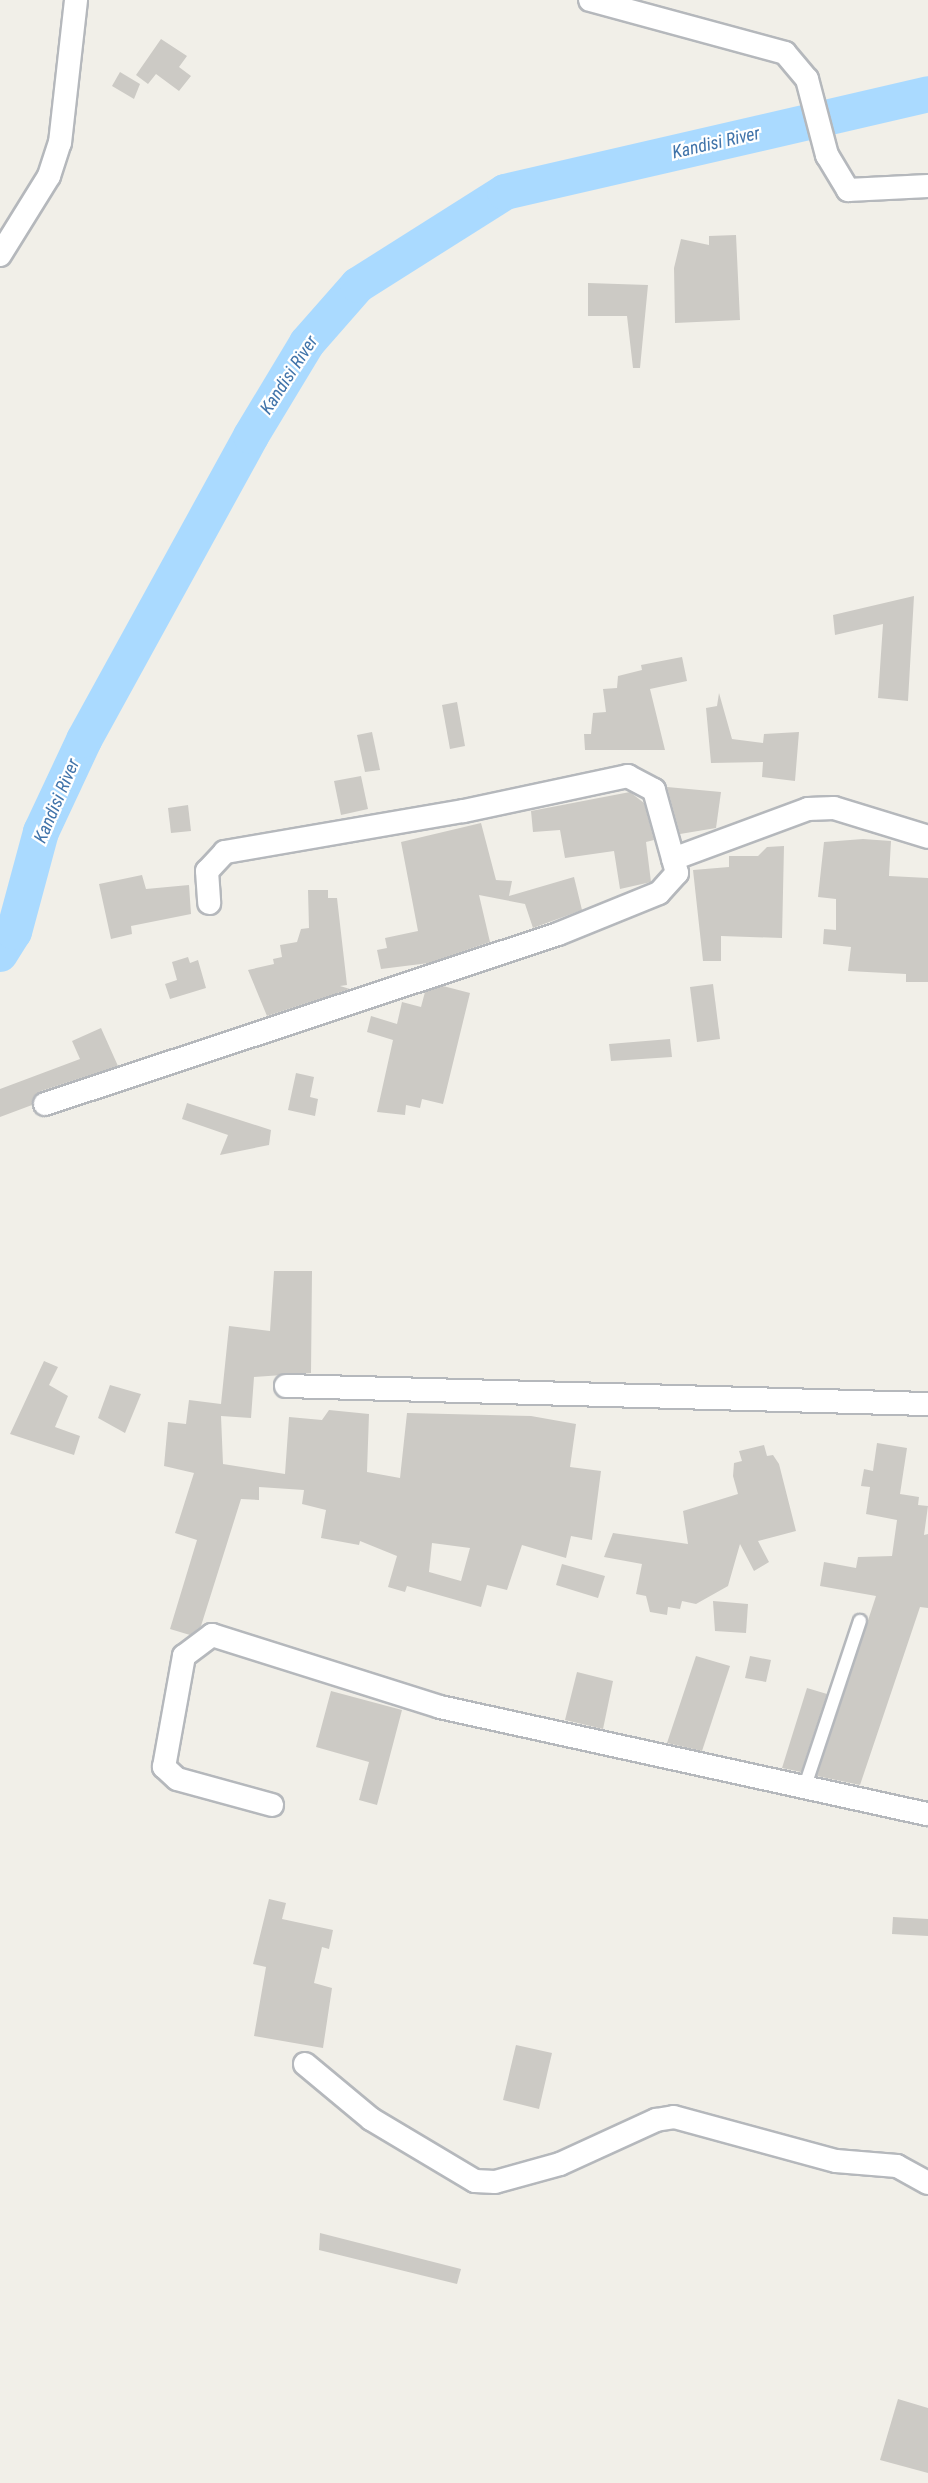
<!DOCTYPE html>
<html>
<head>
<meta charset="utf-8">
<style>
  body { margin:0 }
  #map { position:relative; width:928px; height:2483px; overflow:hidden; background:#f1efe8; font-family:"Roboto Condensed",sans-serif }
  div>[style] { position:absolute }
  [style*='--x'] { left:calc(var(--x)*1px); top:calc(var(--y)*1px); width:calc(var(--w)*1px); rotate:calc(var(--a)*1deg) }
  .river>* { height:36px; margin:-18px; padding:0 18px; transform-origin:18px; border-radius:18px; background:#aadaff }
  .building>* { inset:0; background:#cccac5 }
  .roads { filter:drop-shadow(2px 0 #b5b8bc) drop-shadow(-2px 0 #b5b8bc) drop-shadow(0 2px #b5b8bc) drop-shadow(0 -2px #b5b8bc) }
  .service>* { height:12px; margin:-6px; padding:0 6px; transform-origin:6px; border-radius:6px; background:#fff }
  .minor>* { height:22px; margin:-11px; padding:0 11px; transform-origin:11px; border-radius:11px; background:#fff }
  span { translate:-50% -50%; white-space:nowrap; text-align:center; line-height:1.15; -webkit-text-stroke:4.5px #fff; paint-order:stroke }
  .water-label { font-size:18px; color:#4174aa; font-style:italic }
</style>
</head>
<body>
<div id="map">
  <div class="river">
    <i style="--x:0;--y:954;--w:26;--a:-58"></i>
    <i style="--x:14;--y:932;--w:104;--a:-74.9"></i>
    <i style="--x:41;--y:832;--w:102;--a:-64.9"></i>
    <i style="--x:84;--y:740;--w:347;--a:-61.2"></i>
    <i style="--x:251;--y:436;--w:109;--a:-58.9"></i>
    <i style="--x:307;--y:343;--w:77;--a:-48.7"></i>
    <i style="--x:358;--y:285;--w:174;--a:-32.3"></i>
    <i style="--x:505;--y:192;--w:434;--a:-13"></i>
  </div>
  <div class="building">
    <i style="clip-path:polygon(161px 39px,187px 56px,179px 67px,191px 76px,179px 91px,156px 74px,148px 84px,136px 75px)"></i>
    <i style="clip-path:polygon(120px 72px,140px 84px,134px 99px,112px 86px)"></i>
    <i style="clip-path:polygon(736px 235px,740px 320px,675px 323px,674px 268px,681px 239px,709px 245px,709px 236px)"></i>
    <i style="clip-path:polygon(588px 283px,648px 285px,640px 368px,633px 368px,627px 316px,588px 316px)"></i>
    <i style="clip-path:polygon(914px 596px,908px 701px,878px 698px,883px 624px,835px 635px,833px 615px)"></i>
    <i style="clip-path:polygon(682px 657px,687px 681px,650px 689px,665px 750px,585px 750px,584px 734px,591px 734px,593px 713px,606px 712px,603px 689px,617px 688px,618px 676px,642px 670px,641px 665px)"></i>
    <i style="clip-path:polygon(719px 693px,732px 739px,763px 743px,764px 734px,799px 732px,795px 781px,762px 777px,763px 762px,711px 763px,706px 708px,717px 706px)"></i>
    <i style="clip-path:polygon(457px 702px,465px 746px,450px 749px,442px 705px)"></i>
    <i style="clip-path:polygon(372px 732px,380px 770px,365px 772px,357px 735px)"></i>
    <i style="clip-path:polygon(361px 776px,368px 809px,341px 815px,334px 781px)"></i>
    <i style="clip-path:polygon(667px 787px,721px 792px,716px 828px,680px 834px)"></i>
    <i style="clip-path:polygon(630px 792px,644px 803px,654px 840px,646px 842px,651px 882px,620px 889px,614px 851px,565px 858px,560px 830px,533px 832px,531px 811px)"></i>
    <i style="clip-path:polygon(188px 805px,191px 831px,171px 833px,168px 808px)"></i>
    <i style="clip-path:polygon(481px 823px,496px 880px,512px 881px,509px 896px,574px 877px,582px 910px,533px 928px,525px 904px,479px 895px,490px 942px,429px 963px,381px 969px,377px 950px,387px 948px,385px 938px,418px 931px,401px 842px)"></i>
    <i style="clip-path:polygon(863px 839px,891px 841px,889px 876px,928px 878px,928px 982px,906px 982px,906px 974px,848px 971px,851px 947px,823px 944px,824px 929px,836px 930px,836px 899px,818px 897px,824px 842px)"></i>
    <i style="clip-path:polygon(784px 846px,782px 938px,721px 936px,721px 961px,703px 961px,693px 870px,729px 867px,729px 856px,758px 856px,767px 847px)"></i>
    <i style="clip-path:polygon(142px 875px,146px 889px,189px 885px,191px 914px,131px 926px,132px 934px,111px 939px,99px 884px)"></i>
    <i style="clip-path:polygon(308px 890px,328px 890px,328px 898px,337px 898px,347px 985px,340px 986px,350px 989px,267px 1016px,248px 970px,274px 964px,273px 959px,282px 957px,280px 945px,297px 942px,301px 929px,309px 928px)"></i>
    <i style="clip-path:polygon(188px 957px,190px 963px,198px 960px,206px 988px,170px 999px,165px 984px,177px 980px,172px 962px)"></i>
    <i style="clip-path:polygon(713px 984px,720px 1039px,697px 1042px,690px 987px)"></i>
    <i style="clip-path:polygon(443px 986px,470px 993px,443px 1104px,422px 1099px,420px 1108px,406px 1105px,405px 1115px,377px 1112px,393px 1040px,367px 1032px,371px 1016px,397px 1024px,402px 1002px,421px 1007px,425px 992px)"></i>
    <i style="clip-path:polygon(101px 1028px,118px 1066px,41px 1091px,32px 1105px,0 1117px,0 1089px,80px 1059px,72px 1041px)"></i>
    <i style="clip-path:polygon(670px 1039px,672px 1057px,611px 1061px,609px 1044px)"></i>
    <i style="clip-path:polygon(296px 1073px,314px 1077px,310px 1097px,318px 1099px,315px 1116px,288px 1110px)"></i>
    <i style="clip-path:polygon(187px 1103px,271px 1130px,269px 1145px,220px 1155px,228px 1135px,182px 1119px)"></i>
    <i style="clip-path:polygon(evenodd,274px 1271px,312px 1271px,311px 1373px,254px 1377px,251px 1418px,221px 1416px,223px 1464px,285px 1474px,289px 1417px,322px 1420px,329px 1410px,369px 1414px,367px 1472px,400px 1478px,407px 1413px,531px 1416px,576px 1424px,570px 1467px,601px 1471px,592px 1540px,571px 1536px,566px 1558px,522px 1545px,507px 1590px,487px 1585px,481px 1607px,407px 1586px,405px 1592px,388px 1587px,397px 1556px,360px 1541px,359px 1545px,321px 1538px,326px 1510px,302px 1504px,304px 1490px,259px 1487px,259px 1500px,241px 1499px,201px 1626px,190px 1635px,170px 1629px,197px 1540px,175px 1533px,194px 1473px,164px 1466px,168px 1422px,186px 1424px,189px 1400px,221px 1404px,229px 1326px,270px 1331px,274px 1271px,432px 1543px,470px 1548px,461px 1581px,429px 1572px,432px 1543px)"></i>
    <i style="clip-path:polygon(44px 1361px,58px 1367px,49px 1385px,68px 1396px,55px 1427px,80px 1436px,74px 1455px,10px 1434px)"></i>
    <i style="clip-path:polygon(110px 1385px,141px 1394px,125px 1433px,98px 1418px)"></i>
    <i style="clip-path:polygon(877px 1443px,907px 1448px,900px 1494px,919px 1497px,918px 1505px,928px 1506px,924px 1535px,928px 1534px,928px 1608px,920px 1607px,860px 1785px,817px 1776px,876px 1596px,820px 1586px,824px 1562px,856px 1568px,858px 1557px,892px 1556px,897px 1520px,866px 1514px,870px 1487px,861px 1486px,864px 1469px,873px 1471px)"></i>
    <i style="clip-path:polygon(764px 1445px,767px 1456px,773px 1455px,779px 1464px,796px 1531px,758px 1541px,769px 1562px,754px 1571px,740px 1544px,728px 1586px,696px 1604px,682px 1601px,680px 1609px,668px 1607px,667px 1615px,650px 1612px,646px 1596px,636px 1594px,642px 1564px,604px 1557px,613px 1533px,688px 1544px,683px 1511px,738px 1494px,733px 1476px,734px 1463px,742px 1461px,739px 1451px)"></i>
    <i style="clip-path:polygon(562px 1564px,605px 1576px,598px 1598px,556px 1585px)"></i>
    <i style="clip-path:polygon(713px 1601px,748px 1604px,746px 1633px,715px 1631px)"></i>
    <i style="clip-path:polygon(696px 1656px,730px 1666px,702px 1751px,667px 1743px)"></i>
    <i style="clip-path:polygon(750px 1656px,771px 1660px,766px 1682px,745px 1678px)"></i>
    <i style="clip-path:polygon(577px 1672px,613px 1681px,603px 1729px,565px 1720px)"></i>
    <i style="clip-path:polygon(807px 1688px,827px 1694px,801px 1772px,782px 1768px)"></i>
    <i style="clip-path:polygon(331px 1691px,402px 1710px,377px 1805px,359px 1800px,369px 1762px,316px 1747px)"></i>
    <i style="clip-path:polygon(269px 1899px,286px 1903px,282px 1919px,333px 1930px,329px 1949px,322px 1947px,314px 1983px,332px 1988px,323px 2048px,254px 2036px,266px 1967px,253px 1964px)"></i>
    <i style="clip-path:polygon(893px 1917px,928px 1919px,928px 1936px,892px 1934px)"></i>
    <i style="clip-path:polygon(516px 2045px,552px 2053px,539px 2109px,503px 2100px)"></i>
    <i style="clip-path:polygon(320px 2233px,461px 2269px,457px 2284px,319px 2250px)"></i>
    <i style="clip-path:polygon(898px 2399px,928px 2408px,928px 2473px,880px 2460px)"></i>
  </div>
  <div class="roads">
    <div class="service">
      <i style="--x:805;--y:1786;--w:174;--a:-71.6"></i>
    </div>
    <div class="minor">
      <i style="--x:590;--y:0;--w:202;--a:15.2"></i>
      <i style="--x:785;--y:53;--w:34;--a:50"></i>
      <i style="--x:807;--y:79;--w:79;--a:75.3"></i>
      <i style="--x:827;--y:155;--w:41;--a:59"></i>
      <i style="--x:848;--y:190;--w:80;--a:-2.9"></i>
      <i style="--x:0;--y:255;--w:93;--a:-58.2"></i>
      <i style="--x:49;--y:176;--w:35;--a:-72"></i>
      <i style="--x:60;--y:143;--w:144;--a:-83.6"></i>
      <i style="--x:673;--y:859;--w:144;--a:-20.3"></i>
      <i style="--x:808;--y:809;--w:26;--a:-2"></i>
      <i style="--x:834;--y:808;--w:98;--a:17.1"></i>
      <i style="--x:45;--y:1104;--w:540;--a:-18.33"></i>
      <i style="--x:558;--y:934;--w:109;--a:-22.1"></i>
      <i style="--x:659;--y:893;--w:27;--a:-48"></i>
      <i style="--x:677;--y:873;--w:86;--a:-105.5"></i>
      <i style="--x:654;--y:790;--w:30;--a:-152"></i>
      <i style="--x:628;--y:776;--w:169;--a:168"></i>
      <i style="--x:463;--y:811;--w:242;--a:170.2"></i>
      <i style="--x:225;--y:852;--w:26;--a:133"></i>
      <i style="--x:207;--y:871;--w:32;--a:86"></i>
      <i style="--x:286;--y:1386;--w:642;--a:1.61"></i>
      <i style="--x:272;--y:1805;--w:98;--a:-164.7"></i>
      <i style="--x:177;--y:1779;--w:18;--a:-137"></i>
      <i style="--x:164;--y:1767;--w:113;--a:-79.8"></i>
      <i style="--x:184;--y:1656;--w:35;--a:-37"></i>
      <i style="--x:212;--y:1635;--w:239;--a:17.5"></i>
      <i style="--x:440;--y:1707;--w:500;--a:12.4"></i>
      <i style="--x:305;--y:2064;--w:86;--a:39.8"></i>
      <i style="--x:371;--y:2119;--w:121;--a:30.8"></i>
      <i style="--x:475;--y:2181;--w:20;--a:3"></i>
      <i style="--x:495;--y:2182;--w:67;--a:-15.5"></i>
      <i style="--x:560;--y:2164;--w:106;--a:-24.6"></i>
      <i style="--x:656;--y:2120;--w:18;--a:-9"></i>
      <i style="--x:674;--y:2117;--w:168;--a:15.2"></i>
      <i style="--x:836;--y:2161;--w:61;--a:4.7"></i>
      <i style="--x:897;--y:2166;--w:35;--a:29"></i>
    </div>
  </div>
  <div class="water-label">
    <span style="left:716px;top:143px;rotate:-13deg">Kandisi River</span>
    <span style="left:289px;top:375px;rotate:-57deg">Kandisi River</span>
    <span style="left:57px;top:801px;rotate:-67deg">Kandisi River</span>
  </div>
</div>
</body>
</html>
